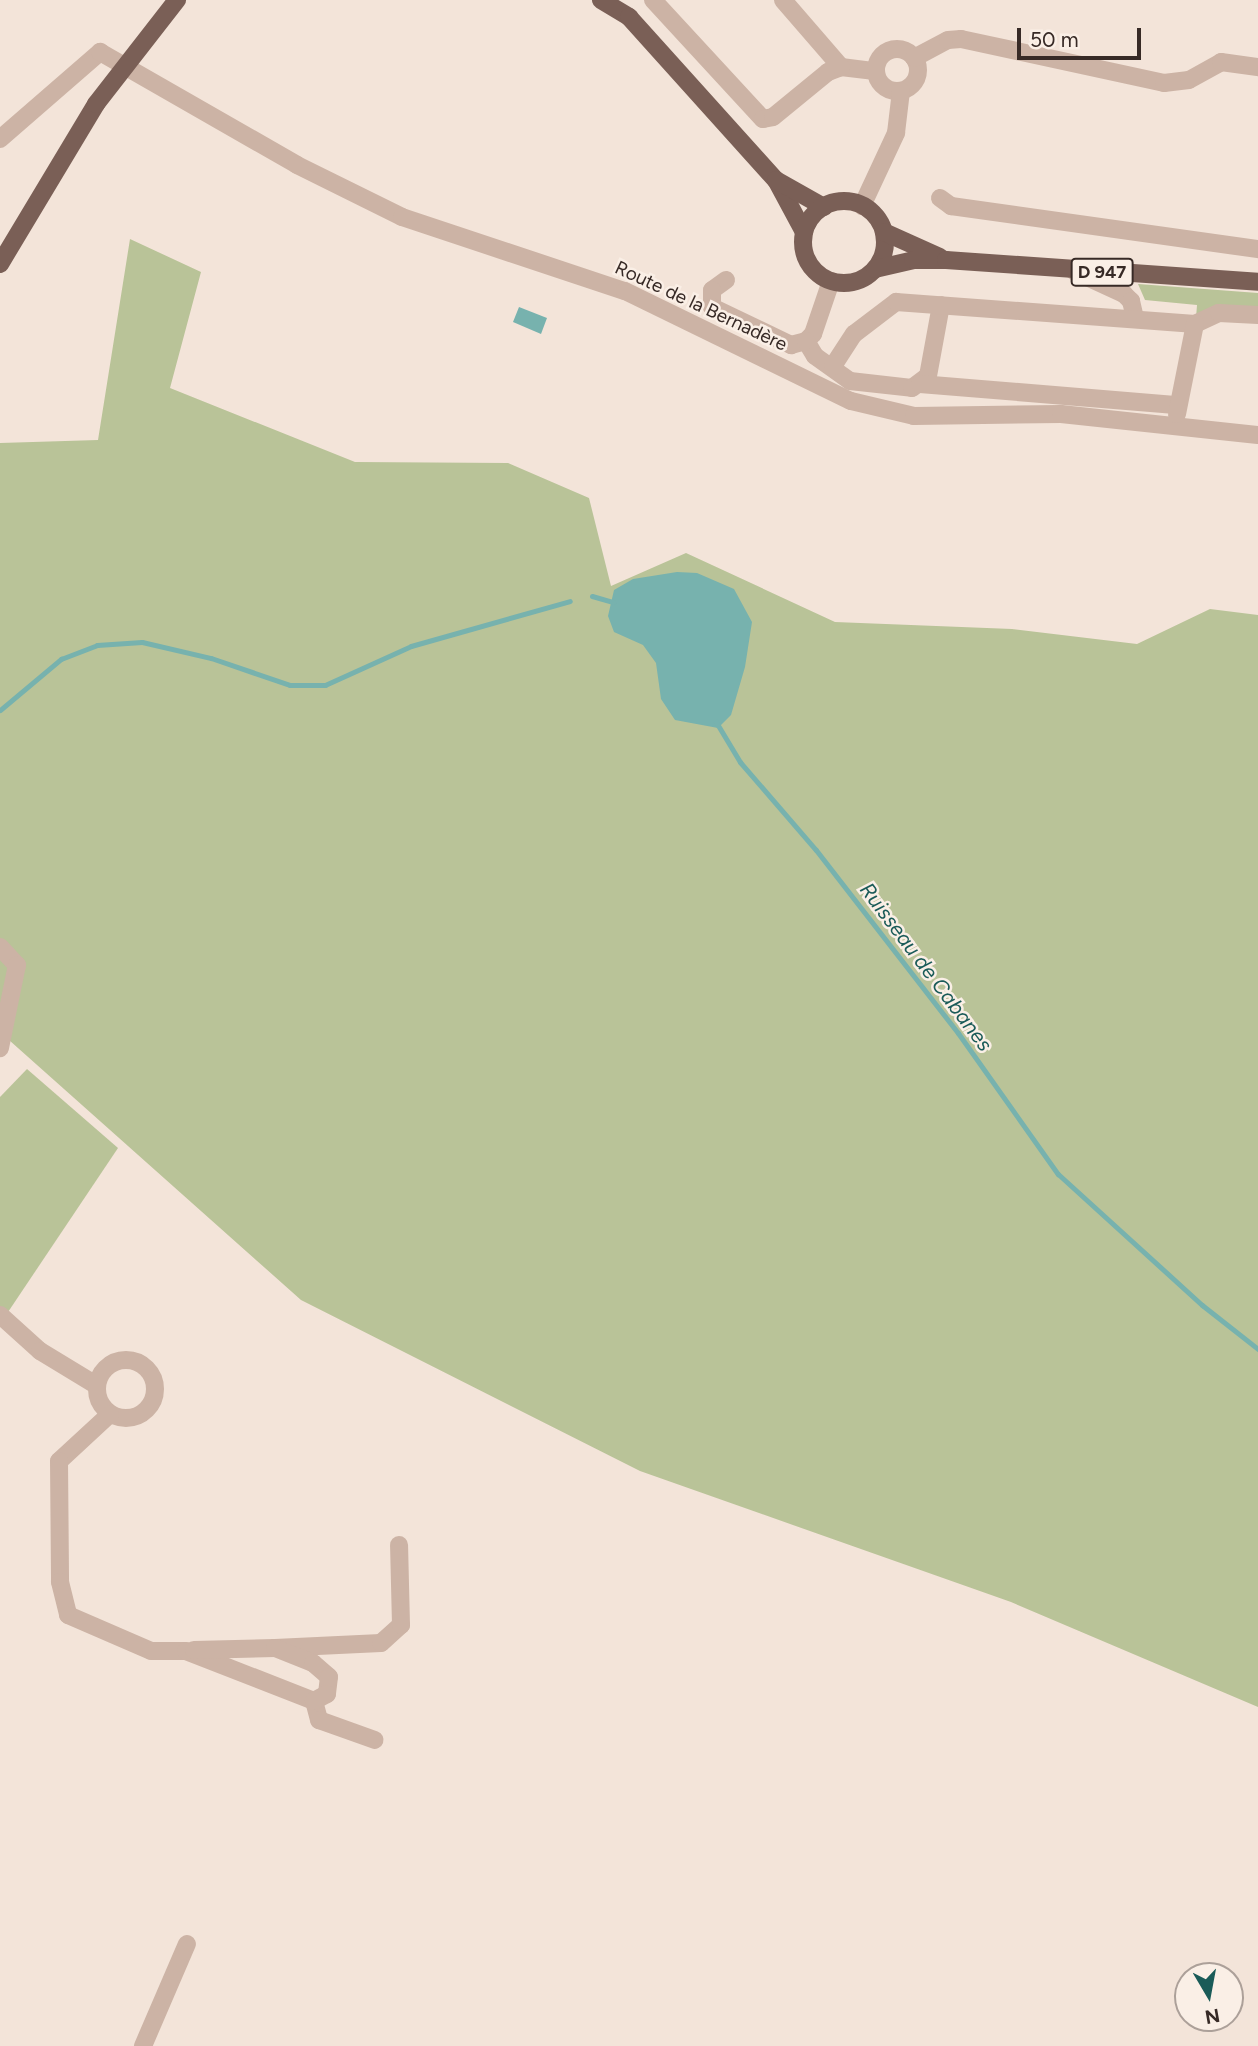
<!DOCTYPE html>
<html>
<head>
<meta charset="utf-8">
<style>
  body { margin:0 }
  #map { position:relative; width:1258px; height:2046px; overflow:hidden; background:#f3e4d9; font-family:Figtree,sans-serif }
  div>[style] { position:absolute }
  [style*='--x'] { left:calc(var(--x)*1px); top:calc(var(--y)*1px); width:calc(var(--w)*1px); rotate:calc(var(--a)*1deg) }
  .green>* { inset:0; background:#b9c398 }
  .water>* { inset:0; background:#77b2ae }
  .stream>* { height:5px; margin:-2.5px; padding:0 2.5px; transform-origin:2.5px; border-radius:2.5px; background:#77b2ae }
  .minor>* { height:18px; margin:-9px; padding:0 9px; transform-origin:9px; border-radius:9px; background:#ccb3a5 }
  .minor>.ring { margin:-9px; padding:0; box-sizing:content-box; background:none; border:18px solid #ccb3a5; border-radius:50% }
  .major>* { height:18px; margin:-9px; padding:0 9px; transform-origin:9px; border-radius:9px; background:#7a5f56 }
  .major>.ring { margin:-9px; padding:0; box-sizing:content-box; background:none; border:18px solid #7a5f56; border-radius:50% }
  span { translate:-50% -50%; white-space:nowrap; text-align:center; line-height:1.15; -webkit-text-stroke:5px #faefe6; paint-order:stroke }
  .shield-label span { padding:2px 5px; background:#faefe6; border:2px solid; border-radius:5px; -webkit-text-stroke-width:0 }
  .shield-label { font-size:18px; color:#372a26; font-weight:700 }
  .street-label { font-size:19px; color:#372a26 }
  .water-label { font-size:21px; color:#1a5b58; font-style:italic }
  .north { position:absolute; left:1174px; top:1962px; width:70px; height:70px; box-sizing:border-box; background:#faefe6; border:2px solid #aca099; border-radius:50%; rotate:170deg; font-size:19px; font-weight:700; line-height:28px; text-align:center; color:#372a26 }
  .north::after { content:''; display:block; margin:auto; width:24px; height:32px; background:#1a5b58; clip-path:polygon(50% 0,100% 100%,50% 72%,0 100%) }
  .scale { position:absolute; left:1017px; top:28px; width:124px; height:32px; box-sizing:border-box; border:4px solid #372a26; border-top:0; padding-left:9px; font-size:21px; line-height:24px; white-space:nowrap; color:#372a26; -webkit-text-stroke:5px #faefe6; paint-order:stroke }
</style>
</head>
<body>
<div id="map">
  <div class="green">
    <i style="clip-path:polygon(130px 239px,201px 272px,170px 388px,355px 462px,508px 463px,589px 498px,611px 586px,686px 553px,835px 622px,1012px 629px,1137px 644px,1210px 609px,1258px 615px,1258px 1707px,1011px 1602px,640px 1471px,301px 1300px,0 1032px,0 443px,98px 440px)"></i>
    <i style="clip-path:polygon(1138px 284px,1258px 293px,1258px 308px,1196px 318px,1197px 305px,1145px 300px)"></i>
    <i style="clip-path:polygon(27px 1069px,118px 1148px,0 1324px,0 1097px)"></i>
  </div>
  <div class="water">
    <i style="clip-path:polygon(519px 307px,547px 318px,541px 334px,513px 322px)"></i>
    <i style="clip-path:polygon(677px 572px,697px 573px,734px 589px,752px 622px,745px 667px,731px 715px,718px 728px,675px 720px,661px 699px,656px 663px,643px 645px,614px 632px,608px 616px,614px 590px,633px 579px)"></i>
  </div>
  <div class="stream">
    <i style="--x:592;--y:596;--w:22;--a:16"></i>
    <i style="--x:0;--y:710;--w:80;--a:-39.9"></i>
    <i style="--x:61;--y:659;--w:39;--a:-21"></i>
    <i style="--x:97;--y:645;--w:45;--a:-3.8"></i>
    <i style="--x:142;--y:642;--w:71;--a:13.1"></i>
    <i style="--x:211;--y:658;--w:83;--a:18.9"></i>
    <i style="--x:290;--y:685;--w:35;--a:0"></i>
    <i style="--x:325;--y:685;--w:94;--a:-24.4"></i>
    <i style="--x:411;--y:646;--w:165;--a:-15.8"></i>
    <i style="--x:716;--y:722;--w:47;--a:59"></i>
    <i style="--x:740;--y:762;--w:116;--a:49.2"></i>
    <i style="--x:816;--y:850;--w:232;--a:52.2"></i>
    <i style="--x:958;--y:1033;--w:173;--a:54.7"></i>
    <i style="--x:1058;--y:1174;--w:195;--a:42.3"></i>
    <i style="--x:1202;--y:1305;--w:71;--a:38.2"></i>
  </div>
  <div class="minor">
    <i style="--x:653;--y:0;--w:162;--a:47.3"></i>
    <i style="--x:763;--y:119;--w:10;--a:-11"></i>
    <i style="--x:773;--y:117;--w:71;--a:-39.3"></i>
    <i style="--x:828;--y:72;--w:14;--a:-21"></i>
    <i style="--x:841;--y:67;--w:34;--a:7"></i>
    <i style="--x:783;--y:0;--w:89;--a:49.1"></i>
    <i class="ring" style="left:876px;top:49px;width:24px;height:24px"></i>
    <i style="--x:914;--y:58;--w:38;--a:-28"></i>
    <i style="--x:948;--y:40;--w:13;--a:-4"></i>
    <i style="--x:961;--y:39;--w:208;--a:12.2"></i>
    <i style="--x:1164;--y:83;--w:25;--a:-7"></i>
    <i style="--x:1189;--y:80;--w:37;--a:-29"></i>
    <i style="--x:1221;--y:62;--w:37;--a:8"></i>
    <i style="--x:0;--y:139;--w:133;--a:-41"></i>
    <i style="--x:100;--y:52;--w:227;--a:29.8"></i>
    <i style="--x:297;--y:165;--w:117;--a:26.3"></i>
    <i style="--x:402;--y:217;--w:235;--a:18.4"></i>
    <i style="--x:625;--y:291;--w:251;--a:26"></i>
    <i style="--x:851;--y:401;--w:65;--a:13.4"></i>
    <i style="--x:914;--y:416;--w:147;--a:-0.8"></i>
    <i style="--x:1061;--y:414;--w:198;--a:6.1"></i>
    <i style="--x:940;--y:198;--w:14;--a:36"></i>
    <i style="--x:951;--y:206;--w:310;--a:8"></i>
    <i style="--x:862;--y:206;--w:81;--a:-65"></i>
    <i style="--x:896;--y:133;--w:42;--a:-83.2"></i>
    <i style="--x:1074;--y:271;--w:55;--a:24.7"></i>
    <i style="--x:1124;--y:294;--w:10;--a:45"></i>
    <i style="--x:1131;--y:301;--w:18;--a:77"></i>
    <i style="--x:726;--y:280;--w:17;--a:144"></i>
    <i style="--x:712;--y:290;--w:17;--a:90"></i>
    <i style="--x:712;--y:307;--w:88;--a:25.7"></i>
    <i style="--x:791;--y:345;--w:16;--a:-15"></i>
    <i style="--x:806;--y:341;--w:10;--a:-45"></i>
    <i style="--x:813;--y:334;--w:56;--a:-71.2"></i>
    <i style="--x:806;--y:341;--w:17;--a:59"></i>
    <i style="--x:815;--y:356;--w:43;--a:35.5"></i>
    <i style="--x:850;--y:381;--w:62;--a:6.4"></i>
    <i style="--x:912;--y:388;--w:20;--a:-37"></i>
    <i style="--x:928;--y:376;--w:72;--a:-79.6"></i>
    <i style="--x:833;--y:366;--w:38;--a:-57"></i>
    <i style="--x:854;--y:334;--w:53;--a:-37.3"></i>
    <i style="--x:896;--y:302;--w:300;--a:4.2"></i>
    <i style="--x:1195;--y:324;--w:26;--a:-25"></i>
    <i style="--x:1219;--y:313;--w:39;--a:3"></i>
    <i style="--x:920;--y:384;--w:259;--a:4.7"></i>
    <i style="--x:1177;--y:414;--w:92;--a:-78.7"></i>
    <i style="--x:0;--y:947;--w:25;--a:47"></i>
    <i style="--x:17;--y:965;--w:85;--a:101.6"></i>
    <i style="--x:0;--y:1315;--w:54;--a:42"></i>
    <i style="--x:40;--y:1351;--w:66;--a:31.3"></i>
    <i class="ring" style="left:97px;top:1360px;width:40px;height:40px"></i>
    <i style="--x:110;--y:1414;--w:69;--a:137.3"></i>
    <i style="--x:59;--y:1461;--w:121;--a:89.5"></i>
    <i style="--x:60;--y:1582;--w:34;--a:76"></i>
    <i style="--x:68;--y:1615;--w:90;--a:23.4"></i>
    <i style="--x:151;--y:1651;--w:35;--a:0"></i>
    <i style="--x:186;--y:1651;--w:137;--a:21.3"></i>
    <i style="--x:314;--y:1701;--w:20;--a:75"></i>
    <i style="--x:319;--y:1720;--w:59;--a:19.7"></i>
    <i style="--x:275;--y:1648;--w:106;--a:-2.7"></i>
    <i style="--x:381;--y:1643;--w:27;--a:-42"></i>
    <i style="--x:401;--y:1625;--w:80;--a:-91.4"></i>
    <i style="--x:194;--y:1650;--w:81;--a:-1.4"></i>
    <i style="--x:275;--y:1648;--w:41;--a:21.5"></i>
    <i style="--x:313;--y:1663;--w:21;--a:41"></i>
    <i style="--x:329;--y:1677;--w:17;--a:97"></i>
    <i style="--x:327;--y:1694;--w:15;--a:152"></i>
    <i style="--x:143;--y:2046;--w:111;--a:-66.7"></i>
  </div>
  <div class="major">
    <i style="--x:601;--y:0;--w:33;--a:31"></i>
    <i style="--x:629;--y:17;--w:219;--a:48"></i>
    <i style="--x:776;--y:180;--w:59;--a:61.7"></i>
    <i style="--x:776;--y:180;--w:55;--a:29.4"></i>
    <i class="ring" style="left:803px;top:201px;width:64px;height:64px"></i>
    <i style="--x:884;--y:232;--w:61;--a:24.1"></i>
    <i style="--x:0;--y:264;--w:187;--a:-59"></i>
    <i style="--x:96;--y:104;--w:132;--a:-52.1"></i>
    <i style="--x:875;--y:269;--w:39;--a:-13"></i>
    <i style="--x:913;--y:260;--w:33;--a:0"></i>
    <i style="--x:946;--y:260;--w:313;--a:4"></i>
  </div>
  <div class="shield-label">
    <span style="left:1102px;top:272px">D 947</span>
  </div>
  <div class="street-label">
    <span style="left:701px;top:306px;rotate:25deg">Route de la Bernadère</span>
  </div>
  <div class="water-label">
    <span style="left:926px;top:967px;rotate:53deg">Ruisseau de Cabanes</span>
  </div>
  <div class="north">N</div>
  <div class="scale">50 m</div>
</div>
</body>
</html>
